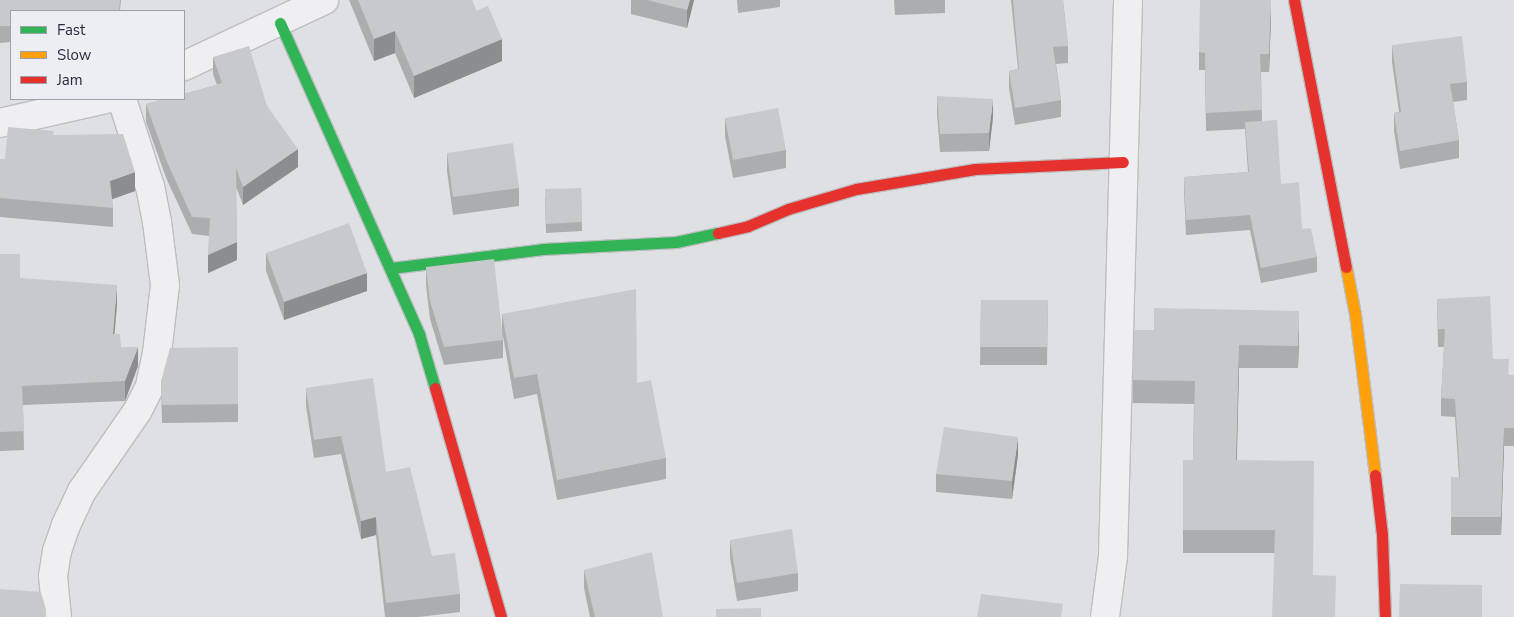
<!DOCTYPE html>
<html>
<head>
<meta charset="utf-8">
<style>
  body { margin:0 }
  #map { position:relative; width:1514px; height:617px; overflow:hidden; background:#dfe0e4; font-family:"Nunito Sans",sans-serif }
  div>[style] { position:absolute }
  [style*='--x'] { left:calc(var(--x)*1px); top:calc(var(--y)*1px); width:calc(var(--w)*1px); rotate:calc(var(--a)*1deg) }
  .roads { filter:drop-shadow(1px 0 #bdbec2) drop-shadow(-1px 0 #bdbec2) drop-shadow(0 1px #bdbec2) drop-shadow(0 -1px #bdbec2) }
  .street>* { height:28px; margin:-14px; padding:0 14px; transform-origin:14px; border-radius:14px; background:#efeff1 }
  .fast>* { height:11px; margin:-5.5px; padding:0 5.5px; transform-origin:5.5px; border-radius:5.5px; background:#30b455 }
  .slow>* { height:11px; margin:-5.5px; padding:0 5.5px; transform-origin:5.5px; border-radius:5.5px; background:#ff9f0a }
  .jam>* { height:11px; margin:-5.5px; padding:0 5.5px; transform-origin:5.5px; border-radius:5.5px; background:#e5322d }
  .wall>* { inset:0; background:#acadaf }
  .shaded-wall>* { inset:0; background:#8c8d8f }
  .building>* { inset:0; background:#c8c9cc }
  span { translate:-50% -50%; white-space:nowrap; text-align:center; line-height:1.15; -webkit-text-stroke:5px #edeef4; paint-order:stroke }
  .legend { position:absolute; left:10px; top:10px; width:175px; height:90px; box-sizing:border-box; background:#edeef4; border:1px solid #9ea0aa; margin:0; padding:6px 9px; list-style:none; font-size:15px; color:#282b3c }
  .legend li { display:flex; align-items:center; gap:10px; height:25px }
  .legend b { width:25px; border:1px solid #9ea0aa }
</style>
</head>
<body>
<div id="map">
  <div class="roads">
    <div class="street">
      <i style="--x:184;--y:66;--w:155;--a:-25.2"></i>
      <i style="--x:0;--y:123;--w:109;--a:-12.8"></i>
      <i style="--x:57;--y:617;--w:41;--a:-95.6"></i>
      <i style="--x:53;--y:576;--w:25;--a:-81"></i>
      <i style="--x:57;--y:551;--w:28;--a:-71"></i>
      <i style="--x:66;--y:525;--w:38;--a:-65"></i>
      <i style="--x:82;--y:491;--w:98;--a:-55.3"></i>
      <i style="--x:138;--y:410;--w:27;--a:-63"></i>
      <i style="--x:150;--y:386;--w:34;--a:-78"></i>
      <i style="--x:157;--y:353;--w:68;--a:-83.3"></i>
      <i style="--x:165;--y:285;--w:64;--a:-97.2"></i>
      <i style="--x:157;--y:222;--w:36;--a:-101"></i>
      <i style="--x:150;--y:187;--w:92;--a:-107.7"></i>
      <i style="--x:1105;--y:617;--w:62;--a:-82.5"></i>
      <i style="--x:1113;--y:556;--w:556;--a:-88.45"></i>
    </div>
    <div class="fast">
      <i style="--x:280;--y:23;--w:341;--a:65.9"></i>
      <i style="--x:419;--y:334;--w:56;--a:73.5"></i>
      <i style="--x:391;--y:268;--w:153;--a:-7.1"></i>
      <i style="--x:543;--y:249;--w:133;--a:-3"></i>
      <i style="--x:676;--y:242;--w:43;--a:-12.1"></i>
    </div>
    <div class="slow">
      <i style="--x:1346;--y:267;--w:48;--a:79.2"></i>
      <i style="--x:1355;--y:314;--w:162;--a:82.9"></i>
    </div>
    <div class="jam">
      <i style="--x:1294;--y:0;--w:272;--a:79"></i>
      <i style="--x:718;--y:233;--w:31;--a:-13"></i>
      <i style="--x:748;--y:226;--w:43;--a:-23"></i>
      <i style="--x:788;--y:209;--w:71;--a:-16.4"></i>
      <i style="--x:856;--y:189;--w:121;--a:-9.5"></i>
      <i style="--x:975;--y:169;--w:148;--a:-2.7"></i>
      <i style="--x:435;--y:388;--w:238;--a:73.9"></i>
      <i style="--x:1375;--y:475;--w:60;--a:83.3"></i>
      <i style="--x:1382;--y:535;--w:82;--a:87.9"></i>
    </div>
  </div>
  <div class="wall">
    <i style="clip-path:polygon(0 0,121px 0,120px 11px,11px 11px,11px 42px,0 43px)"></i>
    <i style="clip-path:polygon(349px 0,472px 0,476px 11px,502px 61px,414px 98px,395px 53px,374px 61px)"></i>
    <i style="clip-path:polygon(631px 0,694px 0,687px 28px,631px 14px)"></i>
    <i style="clip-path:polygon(737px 0,780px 0,780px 7px,738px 13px)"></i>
    <i style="clip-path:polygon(894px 0,945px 0,945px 13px,895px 15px)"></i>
    <i style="clip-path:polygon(1011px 0,1063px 0,1068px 46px,1068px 63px,1056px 64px,1061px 100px,1061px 117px,1015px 125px,1009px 88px,1009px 71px,1018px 69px)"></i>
    <i style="clip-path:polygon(1271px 16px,1269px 72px,1261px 72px,1262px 121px,1281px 184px,1302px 229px,1317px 257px,1317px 272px,1261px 283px,1250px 230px,1186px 235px,1184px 192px,1184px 177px,1248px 172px,1245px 129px,1206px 131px,1205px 70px,1199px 70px,1199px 52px)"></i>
    <i style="clip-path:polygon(1392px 45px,1467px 82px,1467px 100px,1453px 102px,1459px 140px,1459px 158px,1400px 169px,1394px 131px,1394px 113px,1399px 112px,1392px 62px)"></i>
    <i style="clip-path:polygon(213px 57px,267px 106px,298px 167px,243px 205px,236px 187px,237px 260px,208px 273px,209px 236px,192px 234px,167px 180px,146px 122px,146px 104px,217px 85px,213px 74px)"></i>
    <i style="clip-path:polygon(937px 96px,993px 117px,989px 151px,940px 152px,937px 114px)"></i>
    <i style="clip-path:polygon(725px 118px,786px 150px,786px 168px,733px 178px,725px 136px)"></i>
    <i style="clip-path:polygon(54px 135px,135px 191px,112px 199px,113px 208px,113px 227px,0 217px,0 159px,5px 159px)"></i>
    <i style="clip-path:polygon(447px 153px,519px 188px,519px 206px,453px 215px,447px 171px)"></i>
    <i style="clip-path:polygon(581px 188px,582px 231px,546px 233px,545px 198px)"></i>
    <i style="clip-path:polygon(266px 253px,367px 291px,284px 320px,266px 271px)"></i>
    <i style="clip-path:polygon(0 254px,20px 278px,117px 304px,114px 334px,121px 347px,138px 366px,125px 401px,23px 405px,24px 450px,0 451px)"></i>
    <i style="clip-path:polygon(426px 267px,502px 334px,502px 314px,637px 383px,666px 458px,666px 479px,557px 500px,537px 394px,514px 399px,503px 336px,503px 358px,444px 365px,430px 319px,426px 285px)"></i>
    <i style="clip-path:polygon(1437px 299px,1509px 375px,1514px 375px,1514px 446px,1504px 446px,1501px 535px,1451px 535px,1451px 477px,1459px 477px,1455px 417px,1441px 416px,1441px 398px,1444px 347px,1438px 347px)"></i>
    <i style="clip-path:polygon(981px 300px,1048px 300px,1047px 365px,980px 365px)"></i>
    <i style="clip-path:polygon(1154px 308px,1299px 334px,1298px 368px,1239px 368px,1237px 460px,1313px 575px,1335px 617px,1274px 553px,1183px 553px,1183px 460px,1193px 460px,1194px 404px,1133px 403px,1133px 380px,1154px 330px)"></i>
    <i style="clip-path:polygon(238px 347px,238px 422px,162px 423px,161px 381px)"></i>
    <i style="clip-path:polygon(306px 388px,386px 472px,432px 556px,460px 594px,460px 612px,419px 617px,385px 617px,376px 535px,361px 539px,341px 454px,314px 458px,306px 406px)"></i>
    <i style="clip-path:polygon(1018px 455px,1012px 499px,936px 492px,936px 474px)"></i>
    <i style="clip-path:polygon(730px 540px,798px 573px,798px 591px,737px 601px,730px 558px)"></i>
    <i style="clip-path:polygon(584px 570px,663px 617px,590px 617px,584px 588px)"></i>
  </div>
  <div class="shaded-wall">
    <i style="clip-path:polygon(690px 0,694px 0,687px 28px,687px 10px)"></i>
    <i style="clip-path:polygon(1271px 0,1271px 16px,1269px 72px,1269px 54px)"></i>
    <i style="clip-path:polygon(395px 31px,395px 53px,374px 61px,374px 39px)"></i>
    <i style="clip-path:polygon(502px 39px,502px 61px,414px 98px,414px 76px)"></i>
    <i style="clip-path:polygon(993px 99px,993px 117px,989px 151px,989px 133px)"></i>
    <i style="clip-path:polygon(298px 149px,298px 167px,243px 205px,243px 187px)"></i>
    <i style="clip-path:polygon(135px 172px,135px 191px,110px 200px,110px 181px)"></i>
    <i style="clip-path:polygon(237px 242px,237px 260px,208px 273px,208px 255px)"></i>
    <i style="clip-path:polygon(367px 273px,367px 291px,284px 320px,284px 302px)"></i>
    <i style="clip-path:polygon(117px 285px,117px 304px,113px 353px,113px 334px)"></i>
    <i style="clip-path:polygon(1299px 311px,1299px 334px,1298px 368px,1298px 346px)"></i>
    <i style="clip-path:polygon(1239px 345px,1239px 368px,1236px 483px,1236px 460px)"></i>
    <i style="clip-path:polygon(138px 347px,138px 366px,125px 401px,125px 381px)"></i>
    <i style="clip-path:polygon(1504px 428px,1504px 446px,1501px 535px,1501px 517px)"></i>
    <i style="clip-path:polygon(1018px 437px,1018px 455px,1012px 499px,1012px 481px)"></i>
    <i style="clip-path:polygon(376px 517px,376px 535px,361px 539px,361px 521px)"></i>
  </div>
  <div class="building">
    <i style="clip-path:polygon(0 0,120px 0,119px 11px,11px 11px,11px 26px,0 26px)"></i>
    <i style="clip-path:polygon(358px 0,472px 0,476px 11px,488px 6px,502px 39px,414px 76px,395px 31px,374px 39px)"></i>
    <i style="clip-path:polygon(647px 0,690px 0,687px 10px)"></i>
    <i style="clip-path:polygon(1013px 0,1063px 0,1068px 46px,1053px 47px,1061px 100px,1015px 108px,1009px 71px,1019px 69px)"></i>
    <i style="clip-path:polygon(1200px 0,1271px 0,1269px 54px,1260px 54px,1262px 110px,1206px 113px,1205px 53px,1199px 52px)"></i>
    <i style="clip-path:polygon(1462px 36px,1467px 82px,1450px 84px,1459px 140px,1400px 151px,1394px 113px,1401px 112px,1392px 45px)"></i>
    <i style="clip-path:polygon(249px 46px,267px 106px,298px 149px,243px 187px,236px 168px,237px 242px,208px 255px,210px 218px,192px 217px,167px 162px,146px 104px,164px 99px,184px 99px,184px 94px,222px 83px,213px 57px)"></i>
    <i style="clip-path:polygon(937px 96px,993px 99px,989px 133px,940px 134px)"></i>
    <i style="clip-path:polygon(778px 108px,786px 150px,733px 160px,725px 118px)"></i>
    <i style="clip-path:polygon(1277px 120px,1281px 184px,1299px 182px,1302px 229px,1311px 228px,1317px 257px,1261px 268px,1250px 215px,1186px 220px,1184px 177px,1249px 172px,1245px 122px)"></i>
    <i style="clip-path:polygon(8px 127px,54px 131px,53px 135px,123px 134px,135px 172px,110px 181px,113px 208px,0 198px,0 159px,5px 159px)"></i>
    <i style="clip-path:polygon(513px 143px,519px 188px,453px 197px,447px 153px)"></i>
    <i style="clip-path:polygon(581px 188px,582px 222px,546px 224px,545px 189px)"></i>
    <i style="clip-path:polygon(349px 223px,367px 273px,284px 302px,266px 253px)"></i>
    <i style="clip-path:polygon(0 254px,20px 254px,20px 278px,117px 285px,113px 334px,120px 334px,121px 347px,138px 347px,125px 381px,22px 386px,24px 431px,0 432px)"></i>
    <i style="clip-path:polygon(494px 259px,503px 340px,444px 347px,430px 301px,426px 267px)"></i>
    <i style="clip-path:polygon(636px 289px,637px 383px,651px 380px,666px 458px,557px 480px,537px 374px,514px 378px,502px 314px)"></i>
    <i style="clip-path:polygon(1490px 296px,1493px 359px,1509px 359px,1508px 375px,1514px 375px,1514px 428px,1504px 428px,1501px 517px,1451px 517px,1451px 477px,1460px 477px,1455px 399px,1441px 398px,1445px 329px,1438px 329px,1437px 299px)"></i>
    <i style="clip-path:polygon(981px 300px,1048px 300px,1047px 347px,980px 347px)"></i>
    <i style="clip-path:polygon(1154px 308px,1299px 311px,1298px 346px,1239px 345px,1236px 460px,1314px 461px,1313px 575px,1336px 576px,1335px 617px,1272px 617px,1275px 530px,1183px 530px,1183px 460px,1193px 460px,1195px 381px,1133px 380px,1134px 330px,1154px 330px)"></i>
    <i style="clip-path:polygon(238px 347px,238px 404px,162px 405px,161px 381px,170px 348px)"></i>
    <i style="clip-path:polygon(373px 378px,386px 472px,410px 467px,432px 556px,455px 553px,460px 594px,386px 603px,376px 517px,361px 521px,341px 436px,314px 440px,306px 388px)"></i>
    <i style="clip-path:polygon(944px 427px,1018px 437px,1012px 481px,936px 474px)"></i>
    <i style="clip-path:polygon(792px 529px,798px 573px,737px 583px,730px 540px)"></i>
    <i style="clip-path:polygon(652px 552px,663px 617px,595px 617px,584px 570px)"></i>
    <i style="clip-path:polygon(1400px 584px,1482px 585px,1482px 617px,1399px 617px)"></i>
    <i style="clip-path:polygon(0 589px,41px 592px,46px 610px,46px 617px,0 617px)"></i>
    <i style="clip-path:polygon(981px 594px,1063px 604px,1061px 617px,977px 617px)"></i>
    <i style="clip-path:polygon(761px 608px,761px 617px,716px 617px,716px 609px)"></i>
  </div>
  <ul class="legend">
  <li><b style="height:6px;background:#30b455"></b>Fast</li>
  <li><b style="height:6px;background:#ff9f0a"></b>Slow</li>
  <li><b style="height:6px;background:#e5322d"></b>Jam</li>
  </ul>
</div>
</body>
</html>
